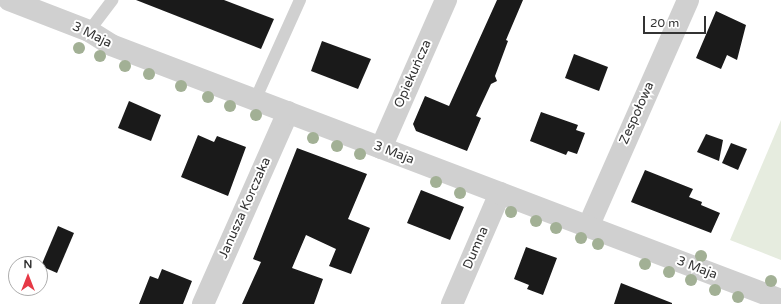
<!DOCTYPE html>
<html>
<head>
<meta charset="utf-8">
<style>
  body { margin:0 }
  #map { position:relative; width:781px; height:304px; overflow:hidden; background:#fff; font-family:"Varela Round",sans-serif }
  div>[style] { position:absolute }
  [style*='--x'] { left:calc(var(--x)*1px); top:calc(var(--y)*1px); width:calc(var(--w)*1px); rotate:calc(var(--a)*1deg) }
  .green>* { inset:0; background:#e6ecdf }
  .building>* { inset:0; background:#1a1a1a }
  .service>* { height:12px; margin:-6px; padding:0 6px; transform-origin:6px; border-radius:6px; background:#d0d0d0 }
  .minor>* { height:22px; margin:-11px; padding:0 11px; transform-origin:11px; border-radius:11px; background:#d0d0d0 }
  .tertiary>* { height:22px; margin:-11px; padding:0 11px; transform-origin:11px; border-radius:11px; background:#d0d0d0 }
  .trees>* { width:12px; height:12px; margin:-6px; border-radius:50%; background:#a2b095 }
  span { translate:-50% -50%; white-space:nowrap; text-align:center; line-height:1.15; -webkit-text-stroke:4px #fff; paint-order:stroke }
  .street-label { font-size:13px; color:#333 }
  .north { position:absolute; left:8px; top:256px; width:40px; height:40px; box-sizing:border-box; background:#fff; border:1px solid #adadad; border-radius:50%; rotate:0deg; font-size:11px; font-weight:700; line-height:16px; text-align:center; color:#333 }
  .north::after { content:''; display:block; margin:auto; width:14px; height:18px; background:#e63946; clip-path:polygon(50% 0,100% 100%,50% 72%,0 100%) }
  .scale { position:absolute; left:643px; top:16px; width:63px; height:18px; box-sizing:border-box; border:2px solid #333; border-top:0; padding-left:5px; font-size:12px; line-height:14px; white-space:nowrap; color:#333; -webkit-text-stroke:3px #fff; paint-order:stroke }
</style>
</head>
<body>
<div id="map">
  <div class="green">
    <i style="clip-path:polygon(781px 120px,781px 260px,730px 240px)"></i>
  </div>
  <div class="building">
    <i style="clip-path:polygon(136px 0,224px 0,274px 19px,261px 49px)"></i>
    <i style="clip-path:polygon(497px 0,523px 0,506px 40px,508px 41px,495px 76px,497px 81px,491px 84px,476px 116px,481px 118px,467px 151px,416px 131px,413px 124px,425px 96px,449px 106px)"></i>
    <i style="clip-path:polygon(716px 11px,746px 25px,737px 60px,727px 55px,721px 69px,696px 58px)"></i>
    <i style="clip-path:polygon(322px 41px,371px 59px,358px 89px,311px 71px)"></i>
    <i style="clip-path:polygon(574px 54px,608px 67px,599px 91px,565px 78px)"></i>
    <i style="clip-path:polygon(129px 101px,161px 115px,151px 141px,118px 128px)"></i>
    <i style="clip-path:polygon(541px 112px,578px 125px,576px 130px,585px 133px,577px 154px,568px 151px,566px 155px,530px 141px)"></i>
    <i style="clip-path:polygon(706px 134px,723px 140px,719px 161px,697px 152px)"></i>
    <i style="clip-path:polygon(198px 135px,214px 142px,217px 136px,246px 147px,228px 196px,181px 177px)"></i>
    <i style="clip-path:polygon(731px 143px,747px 149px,738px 170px,722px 163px)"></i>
    <i style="clip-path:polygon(297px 148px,367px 174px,348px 219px,370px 228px,351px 274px,329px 266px,336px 249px,306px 235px,292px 268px,323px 279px,314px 304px,242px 304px,261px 262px,253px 259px)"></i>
    <i style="clip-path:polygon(645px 170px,693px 189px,689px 197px,702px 202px,701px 205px,720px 213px,711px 233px,631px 202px)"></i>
    <i style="clip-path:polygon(421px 190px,464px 207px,450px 240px,407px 223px)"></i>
    <i style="clip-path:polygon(58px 226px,74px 233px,57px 273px,41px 266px)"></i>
    <i style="clip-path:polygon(526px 247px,557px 258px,543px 295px,527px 289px,529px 285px,514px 279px)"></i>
    <i style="clip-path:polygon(162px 269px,192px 281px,183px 304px,139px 304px,150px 276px,158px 279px)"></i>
    <i style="clip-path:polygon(621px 283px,672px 303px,672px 304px,614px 304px)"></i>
  </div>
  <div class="service">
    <i style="--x:89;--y:31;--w:39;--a:-53"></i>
    <i style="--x:255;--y:100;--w:110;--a:-65.8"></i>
  </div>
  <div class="minor">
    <i style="--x:381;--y:148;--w:162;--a:-66.3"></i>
    <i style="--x:588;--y:227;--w:248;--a:-66.2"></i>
    <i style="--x:203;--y:304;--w:210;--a:-66.1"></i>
    <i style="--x:452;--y:304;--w:121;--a:-66.6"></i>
  </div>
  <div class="tertiary">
    <i style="--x:9;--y:0;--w:86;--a:21.2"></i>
    <i style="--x:89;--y:31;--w:26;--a:32"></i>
    <i style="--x:111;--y:45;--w:717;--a:20.84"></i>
  </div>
  <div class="trees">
    <i style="left:79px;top:48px"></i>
    <i style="left:100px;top:56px"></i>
    <i style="left:125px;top:66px"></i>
    <i style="left:149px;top:74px"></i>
    <i style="left:181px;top:86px"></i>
    <i style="left:208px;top:97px"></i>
    <i style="left:230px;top:106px"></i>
    <i style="left:256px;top:115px"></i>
    <i style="left:313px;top:138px"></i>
    <i style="left:337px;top:146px"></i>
    <i style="left:360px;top:154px"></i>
    <i style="left:436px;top:182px"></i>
    <i style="left:460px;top:193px"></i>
    <i style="left:511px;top:212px"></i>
    <i style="left:536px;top:221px"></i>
    <i style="left:556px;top:228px"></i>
    <i style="left:581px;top:238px"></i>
    <i style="left:598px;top:244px"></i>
    <i style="left:701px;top:256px"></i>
    <i style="left:645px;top:264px"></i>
    <i style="left:669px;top:272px"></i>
    <i style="left:691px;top:280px"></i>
    <i style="left:771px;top:281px"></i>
    <i style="left:715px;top:290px"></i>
    <i style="left:738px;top:297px"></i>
  </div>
  <div class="street-label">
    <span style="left:92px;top:35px;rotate:26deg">3 Maja</span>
    <span style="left:413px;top:74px;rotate:-66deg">Opiekuńcza</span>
    <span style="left:637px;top:113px;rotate:-66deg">Zespołowa</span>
    <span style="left:394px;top:153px;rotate:21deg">3 Maja</span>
    <span style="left:245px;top:208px;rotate:-66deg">Janusza Korczaka</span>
    <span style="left:476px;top:248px;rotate:-67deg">Dumna</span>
    <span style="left:697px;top:268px;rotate:21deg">3 Maja</span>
  </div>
  <div class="north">N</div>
  <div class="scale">20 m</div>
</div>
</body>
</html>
